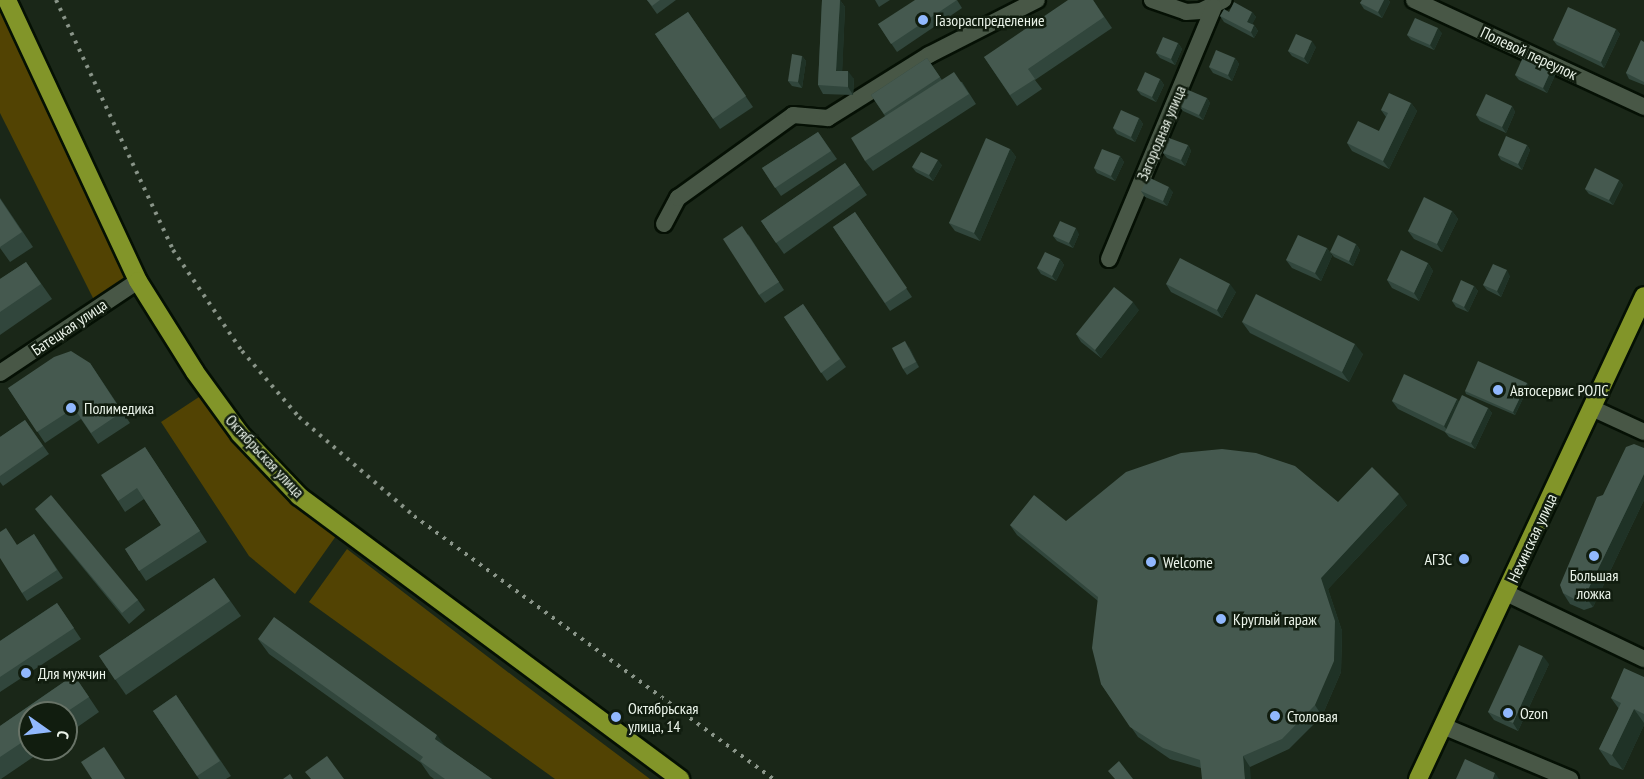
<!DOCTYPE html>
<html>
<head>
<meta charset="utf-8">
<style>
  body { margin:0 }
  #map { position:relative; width:1644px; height:779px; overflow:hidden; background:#1a2718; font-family:"PT Sans Narrow",sans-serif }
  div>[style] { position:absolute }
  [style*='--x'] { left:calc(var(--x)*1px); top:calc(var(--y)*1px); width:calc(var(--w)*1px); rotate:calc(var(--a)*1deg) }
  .green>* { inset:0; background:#524303 }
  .roads { filter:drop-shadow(2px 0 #051004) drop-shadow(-2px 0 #051004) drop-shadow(0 2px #051004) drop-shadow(0 -2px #051004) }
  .minor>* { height:16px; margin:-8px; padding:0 8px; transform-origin:8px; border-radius:8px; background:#485746 }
  .major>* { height:18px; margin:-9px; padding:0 9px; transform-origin:9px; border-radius:9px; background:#829529 }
  .rail>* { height:4px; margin-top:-2px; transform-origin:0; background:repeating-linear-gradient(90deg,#8a9589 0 3px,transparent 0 9px) }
  .wall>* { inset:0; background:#31463c }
  .shaded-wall>* { inset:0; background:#1f3226 }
  .building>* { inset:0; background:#45594f }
  .dots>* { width:16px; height:16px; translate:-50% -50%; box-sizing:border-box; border:3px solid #111d0f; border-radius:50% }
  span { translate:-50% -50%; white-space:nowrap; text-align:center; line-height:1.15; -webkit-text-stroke:5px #111d0f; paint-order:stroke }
  .poi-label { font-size:16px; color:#ebf4ea }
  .left { translate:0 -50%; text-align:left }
  .right { translate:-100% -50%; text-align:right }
  .street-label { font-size:16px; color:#ebf4ea }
  .north { position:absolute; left:18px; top:701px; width:60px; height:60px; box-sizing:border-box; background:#111d0f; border:2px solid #687367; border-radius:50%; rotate:104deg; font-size:16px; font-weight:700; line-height:24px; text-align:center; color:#ebf4ea }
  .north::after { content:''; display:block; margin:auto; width:21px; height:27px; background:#91b8fd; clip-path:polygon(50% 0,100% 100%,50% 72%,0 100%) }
</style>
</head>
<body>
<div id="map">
  <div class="green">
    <i style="clip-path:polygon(0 8px,132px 280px,96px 304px,0 113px)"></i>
    <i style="clip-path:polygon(202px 395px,293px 505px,336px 536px,295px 594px,249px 556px,161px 422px)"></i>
    <i style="clip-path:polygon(347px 549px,517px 679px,650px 779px,555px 779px,309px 602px)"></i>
  </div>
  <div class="roads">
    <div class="minor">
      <i style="--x:1152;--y:0;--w:36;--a:19"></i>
      <i style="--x:1186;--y:12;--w:15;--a:-4"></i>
      <i style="--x:1201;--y:11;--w:25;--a:-26"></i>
      <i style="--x:1414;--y:0;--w:254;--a:24.9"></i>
      <i style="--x:664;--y:224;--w:30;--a:-62"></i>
      <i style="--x:678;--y:198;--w:142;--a:-35.8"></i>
      <i style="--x:793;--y:115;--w:35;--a:5"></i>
      <i style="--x:828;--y:118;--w:119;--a:-32"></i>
      <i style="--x:929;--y:55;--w:121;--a:-27"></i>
      <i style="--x:1109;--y:259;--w:273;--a:-67.4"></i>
      <i style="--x:0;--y:373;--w:166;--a:-33.7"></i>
      <i style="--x:1592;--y:408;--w:57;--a:24.8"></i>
      <i style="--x:1506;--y:593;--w:153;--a:25.6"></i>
      <i style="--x:1443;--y:726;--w:138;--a:22.7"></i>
    </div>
    <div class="major">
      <i style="--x:7;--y:0;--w:310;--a:65"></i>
      <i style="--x:138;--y:281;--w:107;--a:57.9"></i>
      <i style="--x:195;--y:372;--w:77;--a:54"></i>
      <i style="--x:240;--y:434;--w:86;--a:46.4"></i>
      <i style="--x:299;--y:496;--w:475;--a:36.6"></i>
      <i style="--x:1418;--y:779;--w:533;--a:-64.92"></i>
    </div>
  </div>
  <div class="rail">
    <i style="--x:56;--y:0;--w:276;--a:64.9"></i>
    <i style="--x:173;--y:250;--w:122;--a:55.7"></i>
    <i style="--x:242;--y:351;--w:87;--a:49.2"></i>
    <i style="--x:299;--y:417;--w:152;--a:40.7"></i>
    <i style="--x:414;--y:516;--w:445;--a:36.2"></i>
  </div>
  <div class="wall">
    <i style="clip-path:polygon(647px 0,676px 0,657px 14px)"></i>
    <i style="clip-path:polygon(822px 0,840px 0,845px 7px,842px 71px,854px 79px,853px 95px,823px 94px,818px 85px)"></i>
    <i style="clip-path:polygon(875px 0,890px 0,879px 7px)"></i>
    <i style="clip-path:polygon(957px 0,962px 8px,897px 52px,878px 24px)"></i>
    <i style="clip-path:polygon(1093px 0,1112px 28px,1035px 80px,1042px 89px,1017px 106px,984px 57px)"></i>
    <i style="clip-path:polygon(1362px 0,1388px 0,1390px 2px,1382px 18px,1364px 9px,1360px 3px)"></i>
    <i style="clip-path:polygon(688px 12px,753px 107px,720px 129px,655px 34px)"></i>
    <i style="clip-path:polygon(1229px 12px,1252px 12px,1256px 17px,1252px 24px,1254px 25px,1258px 31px,1254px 38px,1224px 22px,1220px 16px)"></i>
    <i style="clip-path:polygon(1616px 29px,1620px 34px,1604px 68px,1557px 45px,1553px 40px)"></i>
    <i style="clip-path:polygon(1442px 33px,1434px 50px,1411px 40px,1407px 35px)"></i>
    <i style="clip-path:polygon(1644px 42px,1644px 85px,1629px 79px,1626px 73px)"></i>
    <i style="clip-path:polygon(1178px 43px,1182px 49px,1175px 65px,1160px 58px,1156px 53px)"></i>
    <i style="clip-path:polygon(1316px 47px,1308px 64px,1292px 56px,1288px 51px)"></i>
    <i style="clip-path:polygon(802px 56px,806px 61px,802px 88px,792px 86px,788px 81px)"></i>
    <i style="clip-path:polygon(927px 58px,942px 80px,962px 82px,976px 104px,873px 171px,865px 161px,885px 116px,871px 95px)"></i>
    <i style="clip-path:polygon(1235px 58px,1239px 64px,1232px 81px,1213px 73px,1209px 67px)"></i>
    <i style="clip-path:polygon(1556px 73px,1547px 93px,1519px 80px,1515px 75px)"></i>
    <i style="clip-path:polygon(1160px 79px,1164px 85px,1156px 102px,1141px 95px,1137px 90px)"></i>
    <i style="clip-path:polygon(1207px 98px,1210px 103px,1203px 120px,1183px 111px,1179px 106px)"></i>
    <i style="clip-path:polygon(1411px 103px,1417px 111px,1389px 169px,1352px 151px,1347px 143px,1379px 131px,1386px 117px,1381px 110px)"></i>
    <i style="clip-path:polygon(1512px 106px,1515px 112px,1506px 133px,1480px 121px,1476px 115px)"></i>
    <i style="clip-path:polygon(1139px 118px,1143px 124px,1135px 142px,1117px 134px,1113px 128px)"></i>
    <i style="clip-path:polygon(818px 132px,837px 159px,781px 196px,762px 168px)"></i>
    <i style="clip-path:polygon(1188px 145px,1191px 151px,1185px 166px,1167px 158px,1163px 153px)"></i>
    <i style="clip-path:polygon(1527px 145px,1530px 150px,1522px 170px,1501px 160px,1498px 155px)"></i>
    <i style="clip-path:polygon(1010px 149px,1016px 157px,980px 241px,955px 231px,949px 223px)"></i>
    <i style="clip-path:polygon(1120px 156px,1124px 162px,1115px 181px,1097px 173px,1094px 168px)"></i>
    <i style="clip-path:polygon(845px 163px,867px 195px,784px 254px,761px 221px)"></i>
    <i style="clip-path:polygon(942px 165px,933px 181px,916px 172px,912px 167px)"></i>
    <i style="clip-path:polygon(1619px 180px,1623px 185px,1613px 205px,1589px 194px,1585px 189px)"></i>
    <i style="clip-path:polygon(1141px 191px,1173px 192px,1167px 206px,1145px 197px)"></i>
    <i style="clip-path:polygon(0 198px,33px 247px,10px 262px,0 248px)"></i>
    <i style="clip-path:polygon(1452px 211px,1458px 219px,1442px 252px,1414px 239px,1408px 231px)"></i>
    <i style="clip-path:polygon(855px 212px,912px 297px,890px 311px,833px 227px)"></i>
    <i style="clip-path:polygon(748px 234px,784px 290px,765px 303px,759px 295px)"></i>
    <i style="clip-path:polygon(1079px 234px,1073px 248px,1057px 241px,1053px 236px)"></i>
    <i style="clip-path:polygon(1356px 244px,1360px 250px,1353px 266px,1334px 257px,1330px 252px)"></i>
    <i style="clip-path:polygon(1327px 248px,1332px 256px,1321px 281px,1292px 268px,1286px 260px)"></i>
    <i style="clip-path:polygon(1060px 259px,1064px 265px,1056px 281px,1041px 274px,1037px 268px)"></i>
    <i style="clip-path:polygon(26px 262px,52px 299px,0 335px,0 279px)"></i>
    <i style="clip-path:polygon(1428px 263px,1433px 271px,1419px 301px,1392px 288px,1387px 280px)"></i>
    <i style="clip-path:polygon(1510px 276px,1501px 297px,1487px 290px,1483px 285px)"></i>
    <i style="clip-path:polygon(1166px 284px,1236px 292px,1222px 318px,1171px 292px)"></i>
    <i style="clip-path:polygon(1474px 286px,1478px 291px,1468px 312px,1456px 307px,1452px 301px)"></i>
    <i style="clip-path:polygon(803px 304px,846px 367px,827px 381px,784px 317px)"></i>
    <i style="clip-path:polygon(1139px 310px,1101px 358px,1081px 342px,1076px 334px)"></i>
    <i style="clip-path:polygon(1242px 322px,1363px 354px,1349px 382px,1250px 333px)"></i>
    <i style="clip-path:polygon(909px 347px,919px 367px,907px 375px,903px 369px)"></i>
    <i style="clip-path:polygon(90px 363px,130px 423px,98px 444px,81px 419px,45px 443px,8px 388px)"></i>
    <i style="clip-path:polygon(1527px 383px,1529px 386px,1515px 415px,1466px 394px,1465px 391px)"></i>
    <i style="clip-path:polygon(1457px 399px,1459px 402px,1488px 408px,1492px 413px,1475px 449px,1449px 437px,1445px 432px,1398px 409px,1392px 401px)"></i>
    <i style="clip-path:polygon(25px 420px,49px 454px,3px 486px,0 482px,0 437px)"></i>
    <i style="clip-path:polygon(145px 447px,207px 542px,146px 581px,125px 549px,161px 525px,144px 499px,125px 512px,118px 501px)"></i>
    <i style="clip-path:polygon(1644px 448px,1644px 500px,1593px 607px,1584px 610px,1570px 604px,1563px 593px,1603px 495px)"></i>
    <i style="clip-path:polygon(1338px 502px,1407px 505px,1328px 589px,1342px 631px,1341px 672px,1322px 716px,1289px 749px,1250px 767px,1201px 768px,1170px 759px,1138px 737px,1101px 684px,1098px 601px,1017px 535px,1010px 525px)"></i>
    <i style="clip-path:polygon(35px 509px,138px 600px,145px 610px,129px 624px,43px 519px)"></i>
    <i style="clip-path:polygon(34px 534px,63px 578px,27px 601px,22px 593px,17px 545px)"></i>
    <i style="clip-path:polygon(214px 578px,241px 616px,126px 695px,99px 656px)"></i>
    <i style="clip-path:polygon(57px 603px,81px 639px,0 692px,0 641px)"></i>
    <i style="clip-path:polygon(258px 639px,446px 747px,492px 779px,434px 779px,430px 776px,421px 763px,269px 654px)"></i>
    <i style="clip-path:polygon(1549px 664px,1518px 731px,1494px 720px,1488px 712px)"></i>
    <i style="clip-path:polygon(74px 675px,99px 712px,66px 735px,66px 713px,30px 713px,30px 749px,45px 749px,1px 779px,0 779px,0 726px)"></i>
    <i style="clip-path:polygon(1644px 677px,1644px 725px,1623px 770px,1610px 765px,1599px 749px,1619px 709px,1611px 698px)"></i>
    <i style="clip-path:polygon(176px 695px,231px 776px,226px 779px,199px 779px,153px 711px)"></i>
  </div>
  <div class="shaded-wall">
    <i style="clip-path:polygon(840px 0,845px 7px,842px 79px,836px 71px)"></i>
    <i style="clip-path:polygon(1384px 0,1388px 0,1390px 2px,1382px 18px,1378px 12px)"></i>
    <i style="clip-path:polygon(1252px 12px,1256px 17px,1251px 27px,1247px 22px)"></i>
    <i style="clip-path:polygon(1254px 25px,1258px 31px,1254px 38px,1251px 32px)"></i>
    <i style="clip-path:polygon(1438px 28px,1442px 33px,1434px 50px,1430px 45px)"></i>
    <i style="clip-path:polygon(1616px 29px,1620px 34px,1604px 68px,1601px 62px)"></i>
    <i style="clip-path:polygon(1312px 41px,1316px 47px,1308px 64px,1304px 58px)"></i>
    <i style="clip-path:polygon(1178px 43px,1182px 49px,1175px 65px,1171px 59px)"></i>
    <i style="clip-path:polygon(802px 56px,806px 61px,802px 88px,798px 82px)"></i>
    <i style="clip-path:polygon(1235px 58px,1239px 64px,1232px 81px,1228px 75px)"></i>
    <i style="clip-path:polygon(1552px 68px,1556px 73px,1547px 93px,1543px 88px)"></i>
    <i style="clip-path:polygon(848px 71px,854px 79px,853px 95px,848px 87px)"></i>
    <i style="clip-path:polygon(1160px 79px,1164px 85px,1156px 102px,1152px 97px)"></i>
    <i style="clip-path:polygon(1207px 98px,1210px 103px,1203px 120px,1199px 115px)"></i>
    <i style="clip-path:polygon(1411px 103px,1417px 111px,1389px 169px,1383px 161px)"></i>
    <i style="clip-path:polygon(1512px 106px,1515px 112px,1506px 133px,1502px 127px)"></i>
    <i style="clip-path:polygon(1139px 118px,1143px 124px,1135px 142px,1131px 137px)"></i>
    <i style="clip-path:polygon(1188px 145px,1191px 151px,1185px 166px,1181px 160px)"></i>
    <i style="clip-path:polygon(1527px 145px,1530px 150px,1522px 170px,1518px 164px)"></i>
    <i style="clip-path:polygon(1010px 149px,1016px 157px,980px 241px,974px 233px)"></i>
    <i style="clip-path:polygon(1120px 156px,1124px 162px,1115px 181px,1111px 176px)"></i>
    <i style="clip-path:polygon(938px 160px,942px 165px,933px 181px,929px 175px)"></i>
    <i style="clip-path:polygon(1619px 180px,1623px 185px,1613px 205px,1609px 200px)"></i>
    <i style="clip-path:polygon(1169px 187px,1173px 192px,1167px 206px,1163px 201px)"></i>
    <i style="clip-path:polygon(1452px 211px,1458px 219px,1442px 252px,1437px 244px)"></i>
    <i style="clip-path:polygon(1076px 228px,1079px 234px,1073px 248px,1069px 243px)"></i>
    <i style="clip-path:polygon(1356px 244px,1360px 250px,1353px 266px,1349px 261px)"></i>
    <i style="clip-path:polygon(1327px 248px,1332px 256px,1321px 281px,1315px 273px)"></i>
    <i style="clip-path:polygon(1060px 259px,1064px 265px,1056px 281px,1052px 276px)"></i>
    <i style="clip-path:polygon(1428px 263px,1433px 271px,1419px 301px,1414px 293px)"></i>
    <i style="clip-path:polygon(1507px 270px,1510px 276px,1501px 297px,1497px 291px)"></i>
    <i style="clip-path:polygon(1230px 284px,1236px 292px,1222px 318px,1217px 310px)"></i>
    <i style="clip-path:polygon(1474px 286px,1478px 291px,1468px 312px,1464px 307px)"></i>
    <i style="clip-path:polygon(1133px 302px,1139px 310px,1101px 358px,1095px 350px)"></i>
    <i style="clip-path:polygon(905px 341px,909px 347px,919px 367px,916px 362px)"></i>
    <i style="clip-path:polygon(1355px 344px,1363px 354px,1349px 382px,1342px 372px)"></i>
    <i style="clip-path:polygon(1527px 383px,1529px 386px,1515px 415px,1513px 412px)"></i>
    <i style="clip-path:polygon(1457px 399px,1462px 407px,1450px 434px,1444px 426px)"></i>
    <i style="clip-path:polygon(1488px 408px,1492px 413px,1475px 449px,1471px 443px)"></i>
    <i style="clip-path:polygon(1644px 474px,1644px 500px,1593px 607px,1585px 596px)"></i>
    <i style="clip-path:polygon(1399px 494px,1407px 505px,1328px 589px,1342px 631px,1341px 672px,1322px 716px,1315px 705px,1321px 578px)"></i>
    <i style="clip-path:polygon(1543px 656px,1549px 664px,1518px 731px,1513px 723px)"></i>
    <i style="clip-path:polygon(1634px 709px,1644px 723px,1644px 725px,1623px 770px,1612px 755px)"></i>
    <i style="clip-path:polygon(437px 735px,448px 750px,435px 739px)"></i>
    <i style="clip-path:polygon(1243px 756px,1250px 767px,1251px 779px,1245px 779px)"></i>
    <i style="clip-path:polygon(1495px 773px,1499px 779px,1493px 779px)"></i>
  </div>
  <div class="building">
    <i style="clip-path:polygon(647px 0,660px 0,652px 6px)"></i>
    <i style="clip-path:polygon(822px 0,840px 0,836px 71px,848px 71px,848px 87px,818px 85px)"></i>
    <i style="clip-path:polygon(915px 0,957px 0,891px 44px,878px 24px)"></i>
    <i style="clip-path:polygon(1068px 0,1093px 0,1104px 17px,1028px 69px,1035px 79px,1010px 95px,984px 57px)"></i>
    <i style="clip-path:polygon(1362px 0,1384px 0,1378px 12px,1360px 3px)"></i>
    <i style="clip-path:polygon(1234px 2px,1252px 12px,1247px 22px,1254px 25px,1251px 32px,1220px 16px,1224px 9px,1229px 12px)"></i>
    <i style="clip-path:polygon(1568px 7px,1616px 29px,1601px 62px,1553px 40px)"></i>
    <i style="clip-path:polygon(688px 12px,746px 96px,713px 119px,655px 34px)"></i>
    <i style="clip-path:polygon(1415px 18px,1438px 28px,1430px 45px,1407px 35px)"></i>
    <i style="clip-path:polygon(1296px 34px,1312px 41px,1304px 58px,1288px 51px)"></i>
    <i style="clip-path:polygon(1163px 37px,1178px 43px,1171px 59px,1156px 53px)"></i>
    <i style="clip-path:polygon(1641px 40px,1644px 42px,1644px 82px,1626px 73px)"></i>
    <i style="clip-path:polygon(1216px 50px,1235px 58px,1228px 75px,1209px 67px)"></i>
    <i style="clip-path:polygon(792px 54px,802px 56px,798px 82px,788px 81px)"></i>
    <i style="clip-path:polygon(1524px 55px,1552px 68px,1543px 88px,1515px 75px)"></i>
    <i style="clip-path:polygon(927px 58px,940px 77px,884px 114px,871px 95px)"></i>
    <i style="clip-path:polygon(954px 72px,969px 94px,865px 161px,851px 138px)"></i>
    <i style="clip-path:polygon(1145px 72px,1160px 79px,1152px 97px,1137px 90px)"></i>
    <i style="clip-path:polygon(1186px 89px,1207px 98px,1199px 115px,1179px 106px)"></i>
    <i style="clip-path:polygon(1389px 93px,1411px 103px,1383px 161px,1347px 143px,1358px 121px,1379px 131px,1388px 113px,1381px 110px)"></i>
    <i style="clip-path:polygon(1486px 94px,1512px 106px,1502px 127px,1476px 115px)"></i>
    <i style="clip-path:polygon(1121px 110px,1139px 118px,1131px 137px,1113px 128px)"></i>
    <i style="clip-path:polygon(818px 132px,831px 151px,775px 188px,762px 168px)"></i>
    <i style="clip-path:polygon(1506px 136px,1527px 145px,1518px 164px,1498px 155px)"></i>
    <i style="clip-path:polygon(986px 138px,1010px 149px,974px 233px,949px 223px)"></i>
    <i style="clip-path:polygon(1169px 138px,1188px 145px,1181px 160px,1163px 153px)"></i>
    <i style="clip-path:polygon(1102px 149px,1120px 156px,1111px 176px,1094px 168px)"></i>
    <i style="clip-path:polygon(921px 152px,938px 160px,929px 175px,912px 167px)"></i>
    <i style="clip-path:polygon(845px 163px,860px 185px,776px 243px,761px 221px)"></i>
    <i style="clip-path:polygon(1595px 168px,1619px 180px,1609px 200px,1585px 189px)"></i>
    <i style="clip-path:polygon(1148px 177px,1169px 187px,1163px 201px,1141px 191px)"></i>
    <i style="clip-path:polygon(1424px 197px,1452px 211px,1437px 244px,1408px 231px)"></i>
    <i style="clip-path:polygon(0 199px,22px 232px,0 247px)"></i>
    <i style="clip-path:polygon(855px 212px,907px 288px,885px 303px,833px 227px)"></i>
    <i style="clip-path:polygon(1060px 221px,1076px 228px,1069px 243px,1053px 236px)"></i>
    <i style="clip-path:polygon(742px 226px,779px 282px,759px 295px,723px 239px)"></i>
    <i style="clip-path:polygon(1298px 235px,1327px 248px,1315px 273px,1286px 260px)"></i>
    <i style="clip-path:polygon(1338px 235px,1356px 244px,1349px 261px,1330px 252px)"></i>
    <i style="clip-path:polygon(1401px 250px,1428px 263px,1414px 293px,1387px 280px)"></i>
    <i style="clip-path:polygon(1045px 252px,1060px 259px,1052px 276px,1037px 268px)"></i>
    <i style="clip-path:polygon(1180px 258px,1230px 284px,1217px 310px,1166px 284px)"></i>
    <i style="clip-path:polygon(26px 262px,41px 284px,0 312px,0 279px)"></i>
    <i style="clip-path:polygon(1493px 264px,1507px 270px,1497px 291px,1483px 285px)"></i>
    <i style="clip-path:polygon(1461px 280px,1474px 286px,1464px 307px,1452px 301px)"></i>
    <i style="clip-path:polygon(1114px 287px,1133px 302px,1095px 350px,1076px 334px)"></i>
    <i style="clip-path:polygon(1256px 294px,1355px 344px,1342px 372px,1242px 322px)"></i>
    <i style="clip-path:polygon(803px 304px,840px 359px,821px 373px,784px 317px)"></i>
    <i style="clip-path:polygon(905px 341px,916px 362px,903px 369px,892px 348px)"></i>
    <i style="clip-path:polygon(71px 351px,90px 363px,122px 412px,91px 433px,74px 408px,37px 432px,8px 388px,54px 357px)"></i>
    <i style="clip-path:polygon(1478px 361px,1527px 383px,1513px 412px,1465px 391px)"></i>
    <i style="clip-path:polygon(1404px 374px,1457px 399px,1444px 426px,1392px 401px)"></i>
    <i style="clip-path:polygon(1462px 395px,1488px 408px,1471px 443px,1445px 432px)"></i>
    <i style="clip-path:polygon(25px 420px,43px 446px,0 476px,0 437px)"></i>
    <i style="clip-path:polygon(1634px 444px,1644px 448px,1644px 474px,1585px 596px,1576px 600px,1563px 593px,1560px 585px,1597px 497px,1603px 495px,1626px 447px)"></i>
    <i style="clip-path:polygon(145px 447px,200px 531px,139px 571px,125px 549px,161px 525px,137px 488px,118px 501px,101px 475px)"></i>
    <i style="clip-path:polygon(1222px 449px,1256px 453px,1295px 466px,1338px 502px,1372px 467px,1399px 494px,1321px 578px,1335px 621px,1334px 661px,1315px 705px,1282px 739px,1243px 756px,1245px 779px,1202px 779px,1200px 760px,1163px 748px,1130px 727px,1101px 684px,1092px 648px,1098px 597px,1010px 525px,1034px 495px,1066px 521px,1126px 472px,1181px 453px)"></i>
    <i style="clip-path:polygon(51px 495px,138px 600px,122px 613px,35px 509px)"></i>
    <i style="clip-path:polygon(6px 528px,17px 545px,34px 534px,57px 570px,22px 593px,0 558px,0 532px)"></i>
    <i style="clip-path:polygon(214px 578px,230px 601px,115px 680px,99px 656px)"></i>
    <i style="clip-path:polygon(57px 603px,74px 628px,0 677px,0 641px)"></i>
    <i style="clip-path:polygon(274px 617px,437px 735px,435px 739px,492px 779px,445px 779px,420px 761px,423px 757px,258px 639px)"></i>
    <i style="clip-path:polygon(1519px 645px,1543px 656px,1513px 723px,1488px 712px)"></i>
    <i style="clip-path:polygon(1624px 668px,1644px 677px,1644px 714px,1634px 709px,1612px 755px,1599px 749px,1621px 703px,1611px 698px)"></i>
    <i style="clip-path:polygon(74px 675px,89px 697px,65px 713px,30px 713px,30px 737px,0 757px,0 726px)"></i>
    <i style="clip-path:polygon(176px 695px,220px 761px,197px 776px,153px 711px)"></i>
    <i style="clip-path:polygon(104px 747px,125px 779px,92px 779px,81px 762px)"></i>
    <i style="clip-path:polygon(327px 756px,344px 779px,311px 779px,305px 772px)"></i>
    <i style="clip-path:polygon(1465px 759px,1495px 773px,1493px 779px,1456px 779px)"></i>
    <i style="clip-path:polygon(1119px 761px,1133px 779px,1115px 779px,1108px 771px)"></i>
    <i style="clip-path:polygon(290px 774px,293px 779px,283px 779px)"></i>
  </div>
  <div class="dots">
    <i style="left:923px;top:20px;background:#91b8fd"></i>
    <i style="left:1498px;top:390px;background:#91b8fd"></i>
    <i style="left:71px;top:408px;background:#91b8fd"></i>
    <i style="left:1594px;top:556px;background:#91b8fd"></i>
    <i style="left:1464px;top:559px;background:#91b8fd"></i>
    <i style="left:1151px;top:562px;background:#91b8fd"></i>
    <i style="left:1221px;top:619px;background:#91b8fd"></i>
    <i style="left:26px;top:673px;background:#91b8fd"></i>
    <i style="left:1508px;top:713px;background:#91b8fd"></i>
    <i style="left:1275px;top:716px;background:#91b8fd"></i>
    <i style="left:616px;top:717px;background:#91b8fd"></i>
  </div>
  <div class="poi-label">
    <span class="left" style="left:935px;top:20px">Газораспределение</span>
    <span class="left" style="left:1510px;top:390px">Автосервис РОЛС</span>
    <span class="left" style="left:84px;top:408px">Полимедика</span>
    <span class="right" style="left:1452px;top:559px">АГЗС</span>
    <span class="left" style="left:1163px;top:562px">Welcome</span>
    <span style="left:1594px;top:584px">Большая<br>ложка</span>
    <span class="left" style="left:1233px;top:619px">Круглый гараж</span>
    <span class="left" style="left:38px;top:673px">Для мужчин</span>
    <span class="left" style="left:628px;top:717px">Октябрьская<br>улица, 14</span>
    <span class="left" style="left:1520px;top:713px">Ozon</span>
    <span class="left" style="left:1287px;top:716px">Столовая</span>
  </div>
  <div class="street-label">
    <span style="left:1529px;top:53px;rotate:25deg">Полевой переулок</span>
    <span style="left:1161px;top:133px;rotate:-67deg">Загородная улица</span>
    <span style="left:69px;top:327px;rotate:-34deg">Батецкая улица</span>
    <span style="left:265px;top:456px;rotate:47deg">Октябрьская улица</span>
    <span style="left:1532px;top:538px;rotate:-65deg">Нехинская улица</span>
  </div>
  <div class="north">С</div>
</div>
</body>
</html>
